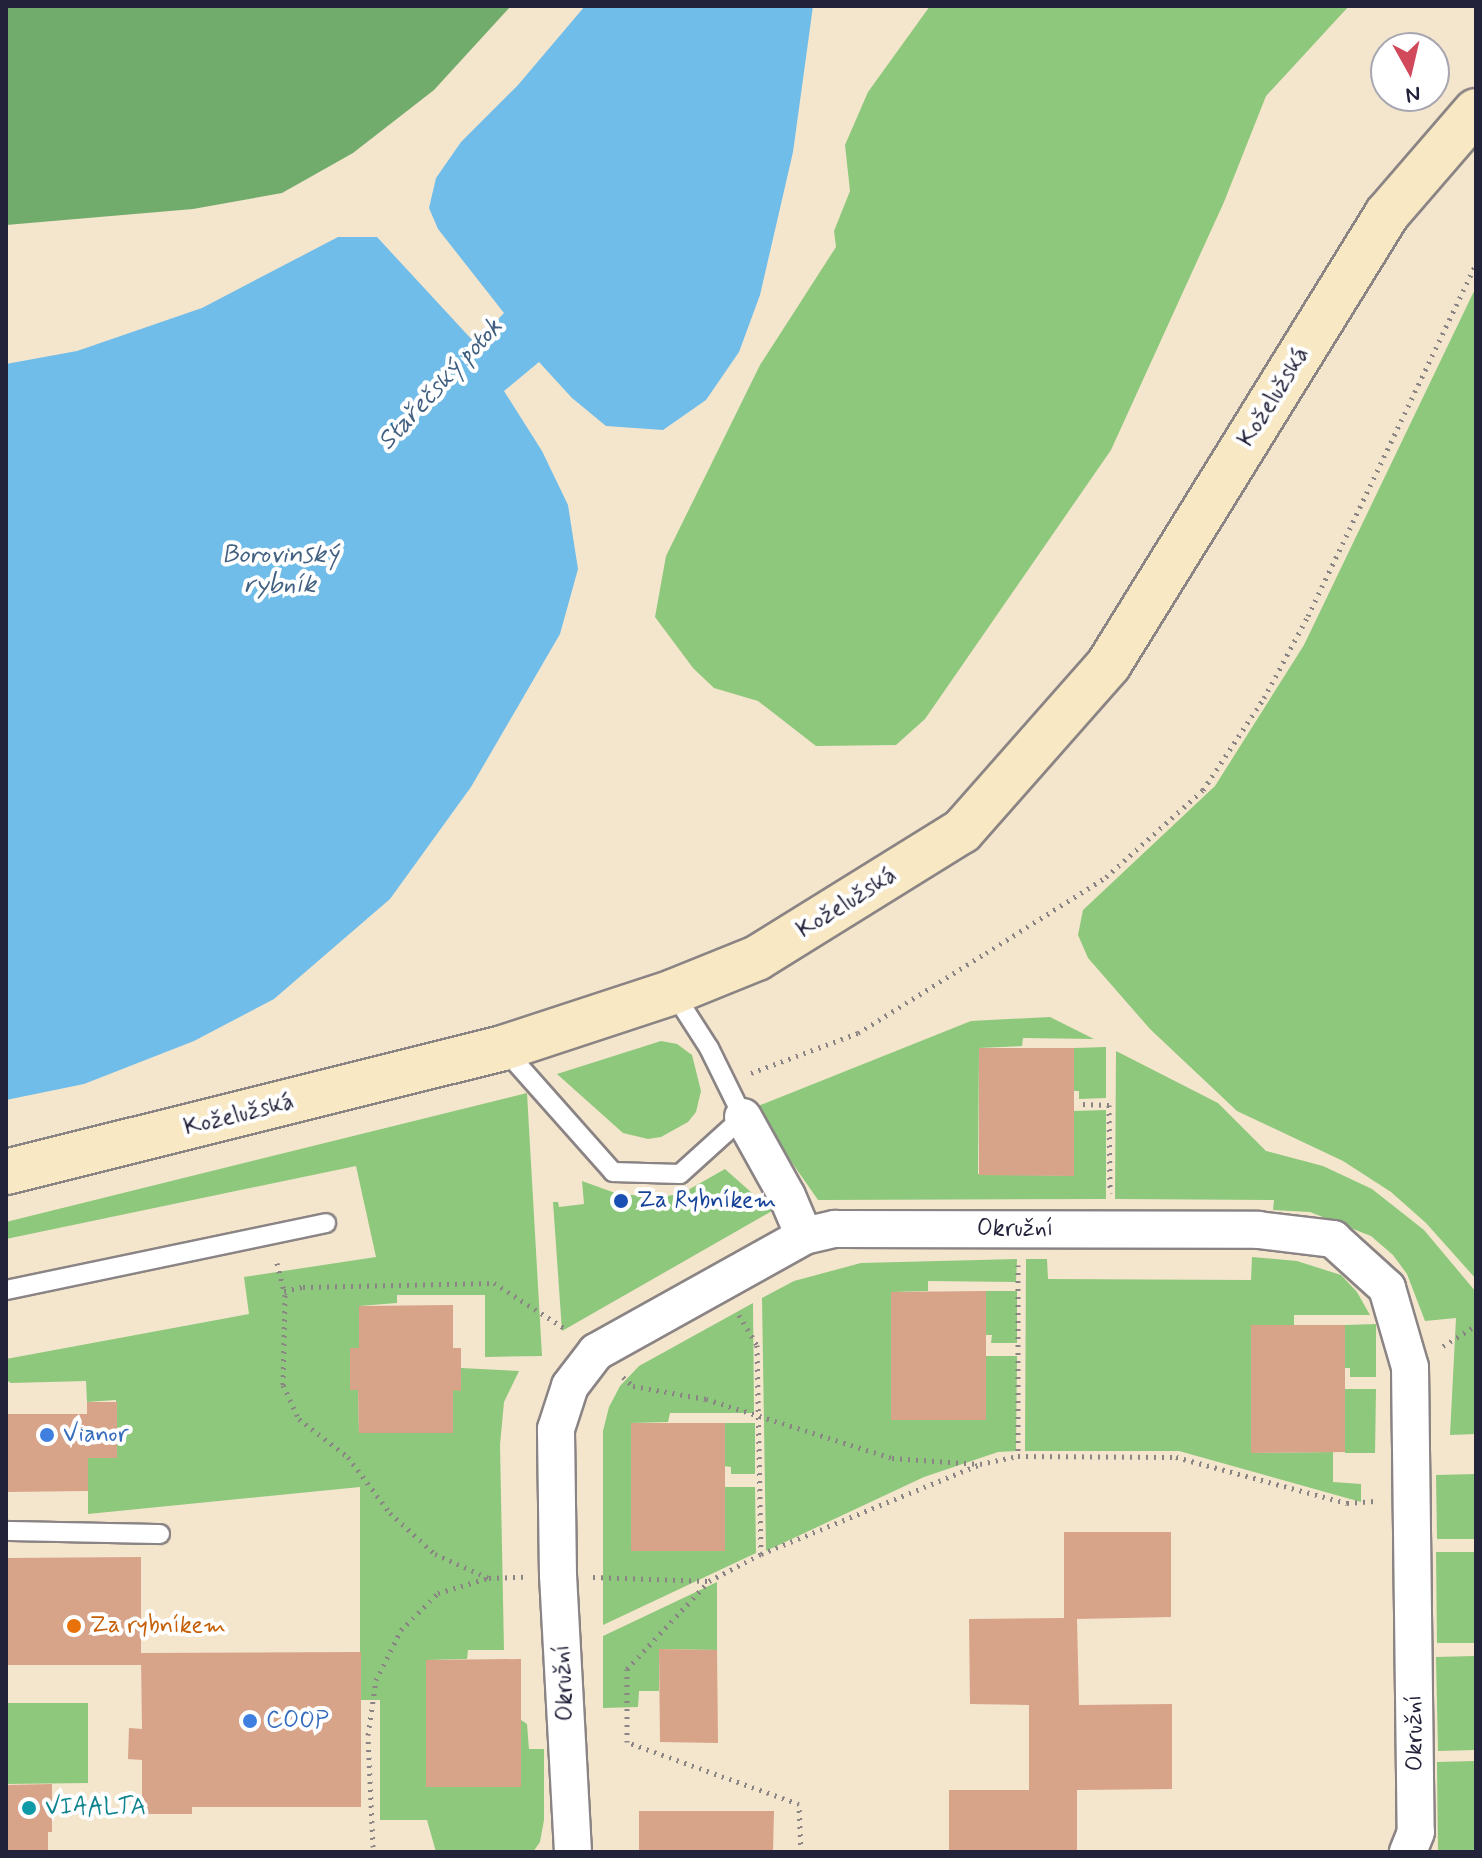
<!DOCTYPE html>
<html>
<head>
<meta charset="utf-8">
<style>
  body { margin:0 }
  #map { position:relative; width:1482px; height:1858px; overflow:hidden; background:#f4e5cd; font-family:Mynerve,sans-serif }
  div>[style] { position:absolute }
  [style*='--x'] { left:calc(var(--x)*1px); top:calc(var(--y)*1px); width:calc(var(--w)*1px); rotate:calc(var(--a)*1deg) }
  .green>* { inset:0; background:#8ec87c }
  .forest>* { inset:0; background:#72ac6c }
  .water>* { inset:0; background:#71bdea }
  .building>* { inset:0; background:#d7a389 }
  .path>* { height:5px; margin-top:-2.5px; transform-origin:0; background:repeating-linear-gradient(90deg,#8b8484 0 2px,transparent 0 8px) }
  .roads { filter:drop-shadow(2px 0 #8b8484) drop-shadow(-2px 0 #8b8484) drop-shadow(0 2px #8b8484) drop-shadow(0 -2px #8b8484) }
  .lane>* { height:18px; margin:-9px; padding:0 9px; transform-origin:9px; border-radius:9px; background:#fff }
  .street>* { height:36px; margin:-18px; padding:0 18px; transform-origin:18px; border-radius:18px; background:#fff }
  .secondary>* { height:44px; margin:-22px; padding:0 22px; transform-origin:22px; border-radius:22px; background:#f8e8c3 }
  .dots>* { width:22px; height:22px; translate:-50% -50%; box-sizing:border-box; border:4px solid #fff; border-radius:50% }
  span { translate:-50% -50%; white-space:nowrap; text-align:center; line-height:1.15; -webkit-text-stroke:8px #fff; paint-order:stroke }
  .street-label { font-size:24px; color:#22223b }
  .transit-label { font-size:24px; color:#164399 }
  .left { translate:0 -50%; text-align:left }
  .shop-label { font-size:24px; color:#366cbe }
  .food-label { font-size:24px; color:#c56008 }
  .culture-label { font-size:24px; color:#0d838f }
  .water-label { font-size:26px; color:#426081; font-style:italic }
  .frame { position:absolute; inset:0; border:8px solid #22223b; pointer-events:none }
  .north { position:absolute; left:1370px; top:32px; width:80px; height:80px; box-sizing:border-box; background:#fff; border:2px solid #a7a7b1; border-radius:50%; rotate:172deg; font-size:22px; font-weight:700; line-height:32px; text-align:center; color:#22223b }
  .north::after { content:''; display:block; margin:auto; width:28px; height:36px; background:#d1495b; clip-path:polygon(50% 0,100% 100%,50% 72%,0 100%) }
</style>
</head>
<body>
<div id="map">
  <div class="green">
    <i style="clip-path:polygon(930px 6px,1349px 6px,1266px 96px,1224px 202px,1111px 450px,925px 719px,896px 745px,816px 746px,758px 701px,714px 688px,693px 668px,655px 617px,666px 556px,760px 365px,836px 247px,834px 231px,850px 191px,845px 145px,868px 92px)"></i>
    <i style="clip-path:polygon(1476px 287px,1476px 1279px,1426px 1223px,1391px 1192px,1343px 1161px,1237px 1111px,1150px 1029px,1088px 958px,1078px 935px,1083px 910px,1215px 786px,1304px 645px)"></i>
    <i style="clip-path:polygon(1050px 1017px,1094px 1039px,1023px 1038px,1022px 1046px,979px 1048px,978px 1174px,1074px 1176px,1074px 1111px,1106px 1110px,1106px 1199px,818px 1200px,761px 1118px,758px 1106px,971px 1021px)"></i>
    <i style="clip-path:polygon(661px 1041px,677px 1044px,692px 1055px,701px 1091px,696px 1112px,688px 1122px,661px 1137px,648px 1139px,623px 1133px,557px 1074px)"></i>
    <i style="clip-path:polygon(1106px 1047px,1106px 1098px,1079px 1099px,1079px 1091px,1073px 1091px,1074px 1048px)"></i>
    <i style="clip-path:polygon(1116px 1051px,1218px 1103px,1266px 1151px,1323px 1166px,1372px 1189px,1424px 1230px,1476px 1292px,1476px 1434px,1450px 1435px,1456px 1318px,1425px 1321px,1407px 1274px,1393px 1255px,1371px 1236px,1310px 1212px,1273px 1210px,1274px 1200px,1115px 1199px)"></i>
    <i style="clip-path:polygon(527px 1093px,542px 1356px,485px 1357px,485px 1295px,397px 1295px,397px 1303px,359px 1306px,359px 1348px,350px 1348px,350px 1390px,358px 1390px,359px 1433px,453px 1433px,453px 1390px,461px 1390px,461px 1368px,519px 1371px,504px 1402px,500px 1445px,504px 1650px,468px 1650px,467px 1659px,426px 1660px,426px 1787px,521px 1787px,521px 1720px,527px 1724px,529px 1749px,544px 1749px,544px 1820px,540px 1842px,533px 1852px,436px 1852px,427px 1820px,380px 1820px,380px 1700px,360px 1700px,360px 1487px,88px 1514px,88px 1457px,117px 1457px,116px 1400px,87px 1402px,86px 1381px,11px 1383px,6px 1380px,6px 1359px,249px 1314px,244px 1277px,376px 1257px,356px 1166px,6px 1239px,6px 1222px)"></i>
    <i style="clip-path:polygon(725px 1169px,772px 1211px,562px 1331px,553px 1202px,558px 1202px,559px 1207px,584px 1204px,582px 1181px,618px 1194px,658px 1197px,681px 1194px)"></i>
    <i style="clip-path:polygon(1252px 1257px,1297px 1261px,1341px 1275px,1357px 1292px,1370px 1315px,1294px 1315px,1294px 1325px,1251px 1326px,1251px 1453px,1333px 1452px,1333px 1482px,1361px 1484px,1361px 1502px,1179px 1451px,1025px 1451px,1026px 1259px,1047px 1259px,1048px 1279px,1251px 1280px)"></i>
    <i style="clip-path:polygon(1017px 1259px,1016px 1282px,928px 1281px,928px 1291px,892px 1292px,985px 1356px,1017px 1356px,1016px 1451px,998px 1452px,924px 1477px,766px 1551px,762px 1298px,794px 1281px,861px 1263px)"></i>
    <i style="clip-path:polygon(986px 1291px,1017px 1291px,1017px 1343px,991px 1343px,992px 1335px,985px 1335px)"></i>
    <i style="clip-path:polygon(753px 1303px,754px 1413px,670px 1413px,668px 1422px,631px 1423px,631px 1551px,725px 1551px,724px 1487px,755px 1487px,756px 1553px,603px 1625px,603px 1431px,609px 1407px,620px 1386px,639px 1366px)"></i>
    <i style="clip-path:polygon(1376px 1324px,1376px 1377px,1350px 1377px,1350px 1368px,1344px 1368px,1345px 1325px)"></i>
    <i style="clip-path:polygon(1344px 1389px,1376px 1389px,1375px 1453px,1345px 1453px)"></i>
    <i style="clip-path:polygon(725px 1423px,755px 1423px,755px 1474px,731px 1474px,731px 1467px,724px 1466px)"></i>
    <i style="clip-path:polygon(1476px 1474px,1474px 1539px,1437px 1539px,1436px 1475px)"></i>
    <i style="clip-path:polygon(1436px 1552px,1474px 1552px,1475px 1643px,1437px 1643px)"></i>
    <i style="clip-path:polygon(717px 1582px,717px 1650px,659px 1649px,659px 1691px,639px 1691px,638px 1707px,603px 1708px,603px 1636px)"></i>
    <i style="clip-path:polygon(1474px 1656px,1475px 1750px,1438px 1751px,1436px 1657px)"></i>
    <i style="clip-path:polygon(6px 1703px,88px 1703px,88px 1783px,6px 1784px)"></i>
    <i style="clip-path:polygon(1475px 1761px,1476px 1852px,1438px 1852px,1437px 1762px)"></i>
  </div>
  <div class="forest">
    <i style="clip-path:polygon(6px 6px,511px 6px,434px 90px,353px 153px,282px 193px,193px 209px,6px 225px)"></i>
  </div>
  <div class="water">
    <i style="clip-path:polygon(585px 6px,813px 6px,793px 152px,760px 295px,739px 352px,706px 400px,663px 430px,606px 426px,572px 398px,539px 362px,504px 391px,542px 451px,568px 505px,578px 569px,560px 634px,471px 787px,390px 899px,274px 999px,194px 1041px,84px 1084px,6px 1100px,6px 364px,77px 351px,202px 308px,338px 237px,377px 237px,475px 343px,504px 313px,438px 229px,429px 208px,436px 178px,461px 142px,518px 85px)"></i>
  </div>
  <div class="building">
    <i style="clip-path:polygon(979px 1048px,1074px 1048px,1074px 1176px,979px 1175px)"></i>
    <i style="clip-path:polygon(986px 1291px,986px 1420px,891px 1420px,891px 1292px)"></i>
    <i style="clip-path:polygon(453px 1305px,453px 1348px,461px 1348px,461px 1391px,453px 1390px,453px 1433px,359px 1433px,358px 1390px,350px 1390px,350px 1348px,359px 1348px,359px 1306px)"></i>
    <i style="clip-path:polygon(1251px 1325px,1345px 1325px,1345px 1452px,1251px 1453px)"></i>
    <i style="clip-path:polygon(87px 1402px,117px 1402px,117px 1458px,88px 1458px,88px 1491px,6px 1492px,6px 1414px,87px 1414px)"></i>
    <i style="clip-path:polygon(631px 1423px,725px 1423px,725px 1551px,631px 1551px)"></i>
    <i style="clip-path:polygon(1064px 1532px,1171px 1532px,1171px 1617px,1077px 1619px,1079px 1705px,1172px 1704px,1172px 1789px,1077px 1790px,1077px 1852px,949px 1852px,949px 1790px,1029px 1790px,1029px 1705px,970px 1704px,969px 1619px,1064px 1618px)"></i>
    <i style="clip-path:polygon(141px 1557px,141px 1653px,361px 1652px,361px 1807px,192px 1807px,192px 1814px,142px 1814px,142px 1760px,128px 1759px,129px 1728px,142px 1729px,141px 1657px,141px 1665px,6px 1665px,7px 1558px)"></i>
    <i style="clip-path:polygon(659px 1649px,717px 1650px,718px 1743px,660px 1742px)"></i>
    <i style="clip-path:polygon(521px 1659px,521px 1787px,426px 1787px,426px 1660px)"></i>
    <i style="clip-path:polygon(52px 1784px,52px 1832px,48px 1832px,48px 1852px,6px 1852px,6px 1785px)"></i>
    <i style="clip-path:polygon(639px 1811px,774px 1811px,773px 1852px,639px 1852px)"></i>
  </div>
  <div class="path">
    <i style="--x:751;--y:1073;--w:114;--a:-20.5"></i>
    <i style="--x:858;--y:1033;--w:151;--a:-32"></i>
    <i style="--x:986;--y:953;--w:142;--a:-32.3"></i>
    <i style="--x:1106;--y:877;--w:130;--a:-41.9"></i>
    <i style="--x:1203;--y:790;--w:110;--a:-56.5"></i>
    <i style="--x:1264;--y:698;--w:93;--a:-61.8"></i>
    <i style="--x:1308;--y:616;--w:390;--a:-64.5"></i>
    <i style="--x:1083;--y:1104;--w:26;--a:2"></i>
    <i style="--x:1109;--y:1105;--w:88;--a:89.3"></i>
    <i style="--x:277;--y:1263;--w:33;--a:76"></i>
    <i style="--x:285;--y:1295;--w:90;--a:91.3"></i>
    <i style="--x:283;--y:1385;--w:38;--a:65"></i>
    <i style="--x:299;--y:1419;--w:62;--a:37.8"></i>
    <i style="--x:348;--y:1457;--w:70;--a:53.1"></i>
    <i style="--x:390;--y:1513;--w:61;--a:42.3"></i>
    <i style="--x:435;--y:1554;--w:59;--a:24"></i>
    <i style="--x:489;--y:1578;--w:34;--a:-2"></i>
    <i style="--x:1018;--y:1265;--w:191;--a:90"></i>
    <i style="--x:284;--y:1291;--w:19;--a:-12"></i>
    <i style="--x:303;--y:1287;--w:191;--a:-1.2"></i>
    <i style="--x:494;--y:1283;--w:85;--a:32.6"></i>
    <i style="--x:739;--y:1315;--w:35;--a:59"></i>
    <i style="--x:757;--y:1345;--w:209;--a:88.9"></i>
    <i style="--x:1443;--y:1346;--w:39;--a:-32"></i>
    <i style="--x:623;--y:1377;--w:13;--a:42"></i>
    <i style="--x:633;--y:1386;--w:74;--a:10.1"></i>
    <i style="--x:706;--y:1399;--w:195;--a:17.6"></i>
    <i style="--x:892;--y:1458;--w:87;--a:3.9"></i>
    <i style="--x:593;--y:1577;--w:116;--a:2"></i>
    <i style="--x:373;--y:1847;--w:112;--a:-92.6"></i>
    <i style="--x:368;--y:1735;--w:56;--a:-81.7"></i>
    <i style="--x:376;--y:1680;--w:56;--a:-63.4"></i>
    <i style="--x:401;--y:1630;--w:52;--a:-45"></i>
    <i style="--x:438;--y:1593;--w:52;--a:-16.7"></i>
    <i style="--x:801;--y:1852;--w:48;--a:-92.4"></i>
    <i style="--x:799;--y:1804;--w:183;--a:-160.2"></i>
    <i style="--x:627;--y:1742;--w:73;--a:-90"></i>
    <i style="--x:627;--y:1669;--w:120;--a:-47"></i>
    <i style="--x:709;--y:1581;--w:59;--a:-27.4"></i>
    <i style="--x:761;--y:1554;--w:237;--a:-22.3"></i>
    <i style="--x:980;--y:1464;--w:39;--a:-12"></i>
    <i style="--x:1018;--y:1456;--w:158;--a:0.4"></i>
    <i style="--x:1176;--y:1457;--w:177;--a:15.1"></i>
    <i style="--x:1347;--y:1503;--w:28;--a:-4"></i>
  </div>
  <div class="roads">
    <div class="lane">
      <i style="--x:503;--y:1048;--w:166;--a:48.4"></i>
      <i style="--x:613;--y:1172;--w:67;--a:1.7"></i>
      <i style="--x:680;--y:1174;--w:85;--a:-42.1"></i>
      <i style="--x:743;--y:1117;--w:77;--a:-116.2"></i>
      <i style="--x:709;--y:1048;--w:67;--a:-122.7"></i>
      <i style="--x:6;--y:1290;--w:327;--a:-11.8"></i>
      <i style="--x:6;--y:1531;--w:154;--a:1.1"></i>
    </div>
    <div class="street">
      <i style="--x:743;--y:1117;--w:90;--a:60.9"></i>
      <i style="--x:787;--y:1196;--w:43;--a:67"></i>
      <i style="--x:573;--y:1852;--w:277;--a:-93.1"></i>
      <i style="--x:558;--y:1575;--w:146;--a:-90.8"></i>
      <i style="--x:556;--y:1429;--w:45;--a:-72"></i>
      <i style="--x:570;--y:1386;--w:43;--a:-52.6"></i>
      <i style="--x:596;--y:1352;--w:238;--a:-29.1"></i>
      <i style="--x:804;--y:1236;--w:32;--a:-13"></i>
      <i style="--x:835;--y:1229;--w:423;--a:0.1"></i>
      <i style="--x:1258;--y:1230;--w:76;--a:6.8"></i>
      <i style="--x:1333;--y:1239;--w:73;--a:42.2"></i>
      <i style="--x:1387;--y:1288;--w:82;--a:73.8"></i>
      <i style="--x:1410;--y:1367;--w:465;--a:89.3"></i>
      <i style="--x:1416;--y:1832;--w:22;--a:112"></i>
    </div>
    <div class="secondary">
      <i style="--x:6;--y:1172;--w:512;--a:-14.01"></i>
      <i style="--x:503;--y:1048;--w:179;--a:-18.2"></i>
      <i style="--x:673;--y:992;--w:91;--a:-22"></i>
      <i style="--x:757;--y:958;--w:241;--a:-31.8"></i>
      <i style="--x:962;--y:831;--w:222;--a:-48.6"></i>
      <i style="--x:1109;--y:664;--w:529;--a:-58.29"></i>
      <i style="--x:1387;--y:214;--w:136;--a:-49.2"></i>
    </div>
  </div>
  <div class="dots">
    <i style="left:621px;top:1201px;background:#1a4fb4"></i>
    <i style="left:47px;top:1435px;background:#3f7fe0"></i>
    <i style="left:74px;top:1626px;background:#e8710a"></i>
    <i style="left:250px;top:1721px;background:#3f7fe0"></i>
    <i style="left:29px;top:1808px;background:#0f9aa8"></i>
  </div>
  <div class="street-label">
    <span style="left:1274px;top:397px;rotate:-58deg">Koželužská</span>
    <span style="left:847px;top:903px;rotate:-32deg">Koželužská</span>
    <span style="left:239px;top:1115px;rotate:-14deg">Koželužská</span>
    <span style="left:1015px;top:1229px">Okružní</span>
    <span style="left:564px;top:1683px;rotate:-93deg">Okružní</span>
    <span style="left:1415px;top:1733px;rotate:-91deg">Okružní</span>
  </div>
  <div class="transit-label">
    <span class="left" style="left:637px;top:1201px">Za Rybníkem</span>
  </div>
  <div class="shop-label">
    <span class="left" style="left:63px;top:1435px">Vianor</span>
    <span class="left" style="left:266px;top:1721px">COOP</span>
  </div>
  <div class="food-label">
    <span class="left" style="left:90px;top:1626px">Za rybníkem</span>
  </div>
  <div class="culture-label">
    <span class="left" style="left:45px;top:1808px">VIAALTA</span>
  </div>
  <div class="water-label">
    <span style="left:441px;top:385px;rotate:-47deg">Stařečský potok</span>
    <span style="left:280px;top:571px">Borovinský<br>rybník</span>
  </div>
  <div class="frame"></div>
  <div class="north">N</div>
</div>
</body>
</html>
